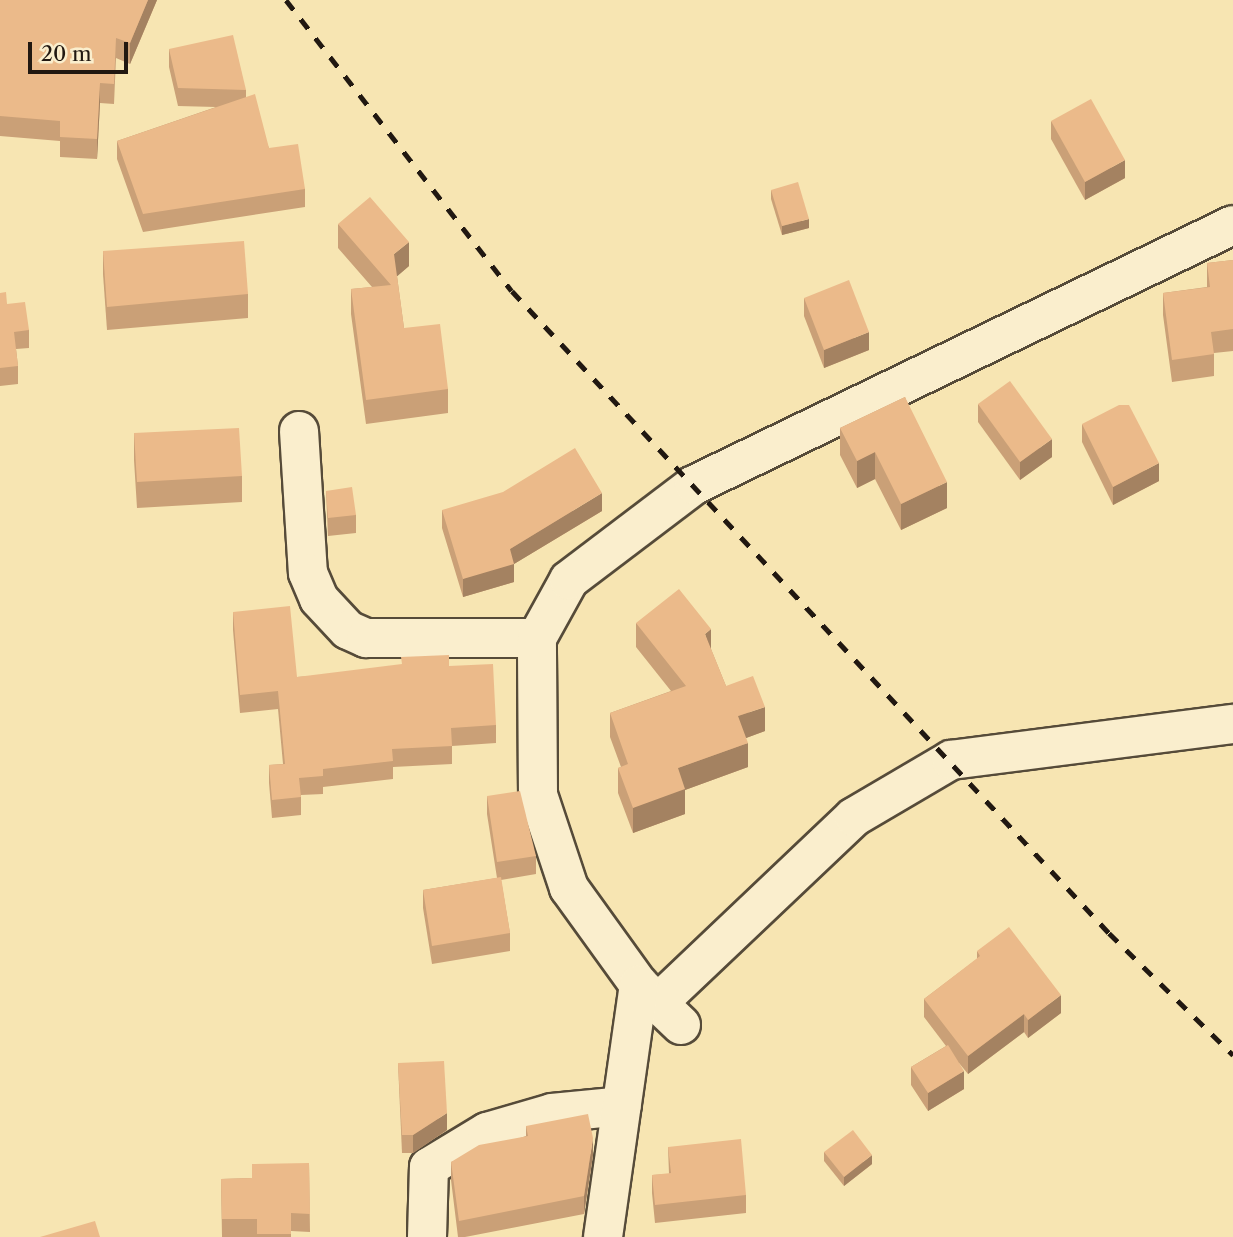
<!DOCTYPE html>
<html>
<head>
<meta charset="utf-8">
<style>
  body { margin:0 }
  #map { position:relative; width:1233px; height:1237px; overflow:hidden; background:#f7e5b2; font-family:"Libre Caslon Text",serif }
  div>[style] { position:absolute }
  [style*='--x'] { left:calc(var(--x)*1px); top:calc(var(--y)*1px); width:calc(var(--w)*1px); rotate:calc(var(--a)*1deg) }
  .roads { filter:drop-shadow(2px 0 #564b39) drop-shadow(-2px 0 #564b39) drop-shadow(0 2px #564b39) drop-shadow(0 -2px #564b39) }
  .minor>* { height:38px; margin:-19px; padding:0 19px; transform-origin:19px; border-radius:19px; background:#faeecd }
  .rail>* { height:5px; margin-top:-2.5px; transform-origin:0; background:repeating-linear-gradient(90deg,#211811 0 12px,transparent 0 24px) }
  .wall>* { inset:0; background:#caa077 }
  .shaded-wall>* { inset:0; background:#a48261 }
  .building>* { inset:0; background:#ebba8a }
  span { translate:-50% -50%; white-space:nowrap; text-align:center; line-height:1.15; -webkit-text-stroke:5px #faeecd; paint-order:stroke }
  .scale { position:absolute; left:28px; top:42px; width:100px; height:32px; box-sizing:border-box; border:4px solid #211811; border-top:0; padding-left:9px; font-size:21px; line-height:24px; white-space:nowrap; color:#211811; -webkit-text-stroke:5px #faeecd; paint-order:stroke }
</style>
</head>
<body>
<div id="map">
  <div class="roads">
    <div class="minor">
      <i style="--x:299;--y:431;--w:142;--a:86.4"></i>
      <i style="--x:308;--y:573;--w:28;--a:67"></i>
      <i style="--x:319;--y:599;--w:42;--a:46.9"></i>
      <i style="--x:348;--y:630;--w:20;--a:24"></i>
      <i style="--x:366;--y:638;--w:171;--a:0"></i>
      <i style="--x:658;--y:1003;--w:270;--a:-43.5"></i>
      <i style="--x:854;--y:817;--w:113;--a:-30.4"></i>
      <i style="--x:951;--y:760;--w:284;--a:-7.3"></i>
      <i style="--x:681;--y:1025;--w:58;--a:-136.4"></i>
      <i style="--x:639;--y:985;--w:120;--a:-125.8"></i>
      <i style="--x:569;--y:888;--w:98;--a:-108.4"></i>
      <i style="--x:538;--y:795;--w:157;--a:-90.4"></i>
      <i style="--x:537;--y:638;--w:66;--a:-61.1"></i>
      <i style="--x:569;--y:580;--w:157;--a:-37.2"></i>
      <i style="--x:694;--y:485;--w:598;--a:-25.75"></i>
      <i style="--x:427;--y:1237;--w:70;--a:-88.4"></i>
      <i style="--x:429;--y:1167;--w:68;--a:-31.1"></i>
      <i style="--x:487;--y:1132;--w:68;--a:-16.3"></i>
      <i style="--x:552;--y:1113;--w:70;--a:-5.7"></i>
      <i style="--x:603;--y:1237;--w:255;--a:-81.9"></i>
    </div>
  </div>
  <div class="rail">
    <i style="--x:286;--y:0;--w:368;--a:52.2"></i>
    <i style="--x:512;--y:291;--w:877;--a:47.08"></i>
    <i style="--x:1109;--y:933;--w:174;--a:44.5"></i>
  </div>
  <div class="wall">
    <i style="clip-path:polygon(0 0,157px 0,130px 64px,116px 58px,114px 104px,100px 103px,97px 159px,60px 157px,60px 141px,0 136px)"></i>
    <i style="clip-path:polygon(169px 49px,246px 90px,246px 97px,269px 148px,305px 189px,305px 207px,143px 232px,117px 159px,117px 141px,216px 107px,178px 106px,169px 67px)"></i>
    <i style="clip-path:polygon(1051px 121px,1125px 178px,1085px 200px,1051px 139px)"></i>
    <i style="clip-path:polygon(771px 190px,809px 228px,782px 235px,771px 199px)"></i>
    <i style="clip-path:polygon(338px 224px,409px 266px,397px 276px,404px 328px,448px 389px,448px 413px,366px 424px,351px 314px,351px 289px,372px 287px,338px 248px)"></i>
    <i style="clip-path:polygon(103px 251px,248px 294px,248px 318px,107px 330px,103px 274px)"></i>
    <i style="clip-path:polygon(1233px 260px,1233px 351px,1214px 353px,1214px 376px,1172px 382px,1163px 315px,1163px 293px,1207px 287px,1207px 263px)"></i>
    <i style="clip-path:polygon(0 293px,7px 304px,29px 330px,29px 348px,16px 349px,18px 366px,18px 384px,0 386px)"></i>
    <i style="clip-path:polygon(804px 298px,869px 350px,824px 368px,804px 316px)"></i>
    <i style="clip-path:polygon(905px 397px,947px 508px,901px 530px,875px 479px,857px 488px,840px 455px,840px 428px)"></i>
    <i style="clip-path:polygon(978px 404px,1052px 457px,1020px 480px,978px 422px)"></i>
    <i style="clip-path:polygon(1082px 424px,1159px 481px,1113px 505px,1082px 442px)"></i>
    <i style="clip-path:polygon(134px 433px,242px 476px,242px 502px,137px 508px,134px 460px)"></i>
    <i style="clip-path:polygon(326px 491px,356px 515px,356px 533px,328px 536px)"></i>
    <i style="clip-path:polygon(442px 510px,602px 511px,514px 564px,514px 582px,463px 597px,442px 528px)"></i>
    <i style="clip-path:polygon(233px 612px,297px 677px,449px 666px,496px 725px,496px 743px,452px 746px,452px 764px,393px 767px,393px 779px,323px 787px,323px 794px,301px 795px,301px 815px,272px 818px,269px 783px,269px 765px,283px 764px,278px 709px,240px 713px,233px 630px)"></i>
    <i style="clip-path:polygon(636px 623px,711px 649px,726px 686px,765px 731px,746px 738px,748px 767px,685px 790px,685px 814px,633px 833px,618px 793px,618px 768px,621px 767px,610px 737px,610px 713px,671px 691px,636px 647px)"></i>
    <i style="clip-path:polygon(487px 796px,536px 856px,536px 874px,501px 880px,510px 933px,510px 951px,432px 964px,423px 908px,423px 890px,497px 878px,487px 814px)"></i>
    <i style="clip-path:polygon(977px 951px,1061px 1013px,1028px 1038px,1024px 1032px,968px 1074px,959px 1063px,964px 1089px,928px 1111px,911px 1085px,911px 1067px,946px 1046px,924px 1017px,924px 999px,977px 959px)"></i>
    <i style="clip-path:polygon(398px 1063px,447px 1130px,413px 1153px,402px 1153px)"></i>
    <i style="clip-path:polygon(526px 1126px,593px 1155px,584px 1214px,465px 1237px,458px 1237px,451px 1180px,451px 1162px,526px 1136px)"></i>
    <i style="clip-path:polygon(668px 1147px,746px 1195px,746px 1213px,655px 1223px,652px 1193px,652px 1175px,669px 1174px)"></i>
    <i style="clip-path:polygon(824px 1152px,872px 1164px,844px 1186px,824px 1161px)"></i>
    <i style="clip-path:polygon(309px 1163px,310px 1232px,291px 1231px,291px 1237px,222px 1237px,221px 1179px,252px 1178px)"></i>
  </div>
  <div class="shaded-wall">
    <i style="clip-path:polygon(148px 0,157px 0,130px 64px,130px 43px)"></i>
    <i style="clip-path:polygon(100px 83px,100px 103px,97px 159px,97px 139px)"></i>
    <i style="clip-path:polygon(1125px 160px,1125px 178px,1085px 200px,1085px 182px)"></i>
    <i style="clip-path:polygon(809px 219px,809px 228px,782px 235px,782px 226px)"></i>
    <i style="clip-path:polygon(409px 242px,409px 266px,394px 279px,394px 254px)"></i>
    <i style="clip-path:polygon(869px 332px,869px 350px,824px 368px,824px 350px)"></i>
    <i style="clip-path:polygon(1052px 439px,1052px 457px,1020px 480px,1020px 462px)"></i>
    <i style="clip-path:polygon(875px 452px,875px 479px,857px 488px,857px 461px)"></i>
    <i style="clip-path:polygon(1159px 463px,1159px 481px,1113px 505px,1113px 487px)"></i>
    <i style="clip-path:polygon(947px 482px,947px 508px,901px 530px,901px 504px)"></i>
    <i style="clip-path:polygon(602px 493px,602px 511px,514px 564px,514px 582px,463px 597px,463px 579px,510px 549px)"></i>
    <i style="clip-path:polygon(711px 629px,711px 654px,705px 634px)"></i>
    <i style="clip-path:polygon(765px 707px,765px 731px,738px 741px,738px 716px)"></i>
    <i style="clip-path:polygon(748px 743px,748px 767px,685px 790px,685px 814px,633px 833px,633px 808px,678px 768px)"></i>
    <i style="clip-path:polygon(1061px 995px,1061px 1013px,1028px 1038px,1028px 1020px)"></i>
    <i style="clip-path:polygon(1024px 1014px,1024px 1032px,968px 1074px,968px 1056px)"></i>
    <i style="clip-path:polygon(964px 1071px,964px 1089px,928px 1111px,928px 1093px)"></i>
    <i style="clip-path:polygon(447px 1113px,447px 1130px,413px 1153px,413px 1135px)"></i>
    <i style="clip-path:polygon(593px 1138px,593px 1155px,584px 1214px,584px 1196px)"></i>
    <i style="clip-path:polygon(872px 1155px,872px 1164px,844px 1186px,844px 1177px)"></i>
  </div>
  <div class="building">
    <i style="clip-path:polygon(0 0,148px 0,130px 43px,116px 38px,114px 84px,100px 83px,97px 139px,60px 137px,60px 121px,0 116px)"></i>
    <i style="clip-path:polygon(233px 35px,246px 90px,178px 88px,169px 49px)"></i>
    <i style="clip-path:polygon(255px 94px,269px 148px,298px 144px,305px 189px,143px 214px,117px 141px)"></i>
    <i style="clip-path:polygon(1091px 99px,1125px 160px,1085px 182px,1051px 121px)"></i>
    <i style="clip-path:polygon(798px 182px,809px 219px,782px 226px,771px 190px)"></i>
    <i style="clip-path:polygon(370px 197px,409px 242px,394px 254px,404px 328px,440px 324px,448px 389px,366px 400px,351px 289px,391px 285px,338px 224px)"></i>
    <i style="clip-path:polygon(244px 241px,248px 294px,107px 307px,103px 251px)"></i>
    <i style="clip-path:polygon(1233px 260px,1233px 329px,1211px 332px,1214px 354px,1172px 360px,1163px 293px,1210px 287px,1207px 263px)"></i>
    <i style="clip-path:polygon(849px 280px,869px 332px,824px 350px,804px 298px)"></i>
    <i style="clip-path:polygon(6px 292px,7px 304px,25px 302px,29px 330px,14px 332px,18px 366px,0 368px,0 293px)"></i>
    <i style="clip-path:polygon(1010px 381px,1052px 439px,1020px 462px,978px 404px)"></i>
    <i style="clip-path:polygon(905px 397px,947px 482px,901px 504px,875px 452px,857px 461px,840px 428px)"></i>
    <i style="clip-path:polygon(1119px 405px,1129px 405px,1159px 463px,1113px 487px,1082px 424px)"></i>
    <i style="clip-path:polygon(239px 428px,242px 476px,137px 482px,134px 433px)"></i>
    <i style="clip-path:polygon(575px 448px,602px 493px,510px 549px,514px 564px,463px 579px,442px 510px,503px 492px)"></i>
    <i style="clip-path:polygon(352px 487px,356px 515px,328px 518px,326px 491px)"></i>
    <i style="clip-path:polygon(679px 589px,711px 629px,705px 634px,726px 686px,753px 676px,765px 707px,738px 716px,748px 743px,678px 768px,685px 789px,633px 808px,618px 768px,628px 764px,610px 713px,686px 686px,636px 623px)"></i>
    <i style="clip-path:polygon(290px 606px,297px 677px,402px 664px,401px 657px,449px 655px,449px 666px,493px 664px,496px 725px,451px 728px,452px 746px,392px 749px,393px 761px,323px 769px,323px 776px,299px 778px,301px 797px,272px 800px,269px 765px,285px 764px,278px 691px,240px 695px,233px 612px)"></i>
    <i style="clip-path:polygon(520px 791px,536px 856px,497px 862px,487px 796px)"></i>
    <i style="clip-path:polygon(501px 877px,510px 933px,432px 946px,423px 890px)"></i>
    <i style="clip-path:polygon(1009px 927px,1061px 995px,1028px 1020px,1024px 1014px,968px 1056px,924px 999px,980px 956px,977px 951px)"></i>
    <i style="clip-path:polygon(948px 1045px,964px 1071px,928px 1093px,911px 1067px)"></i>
    <i style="clip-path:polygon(444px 1061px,447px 1113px,413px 1135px,402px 1135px,398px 1063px)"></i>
    <i style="clip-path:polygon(588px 1114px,593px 1138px,584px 1196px,459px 1221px,451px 1162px,479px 1145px,528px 1136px,526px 1126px)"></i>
    <i style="clip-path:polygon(853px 1130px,872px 1155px,844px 1177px,824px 1152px)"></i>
    <i style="clip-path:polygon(741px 1139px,746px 1195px,655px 1205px,652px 1175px,671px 1173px,668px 1147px)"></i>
    <i style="clip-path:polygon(309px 1163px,310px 1214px,291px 1213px,291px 1234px,257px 1234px,257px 1219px,222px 1219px,221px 1179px,252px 1178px,252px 1164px)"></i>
    <i style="clip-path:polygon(95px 1221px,100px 1237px,40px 1237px)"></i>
  </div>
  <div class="scale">20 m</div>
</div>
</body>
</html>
